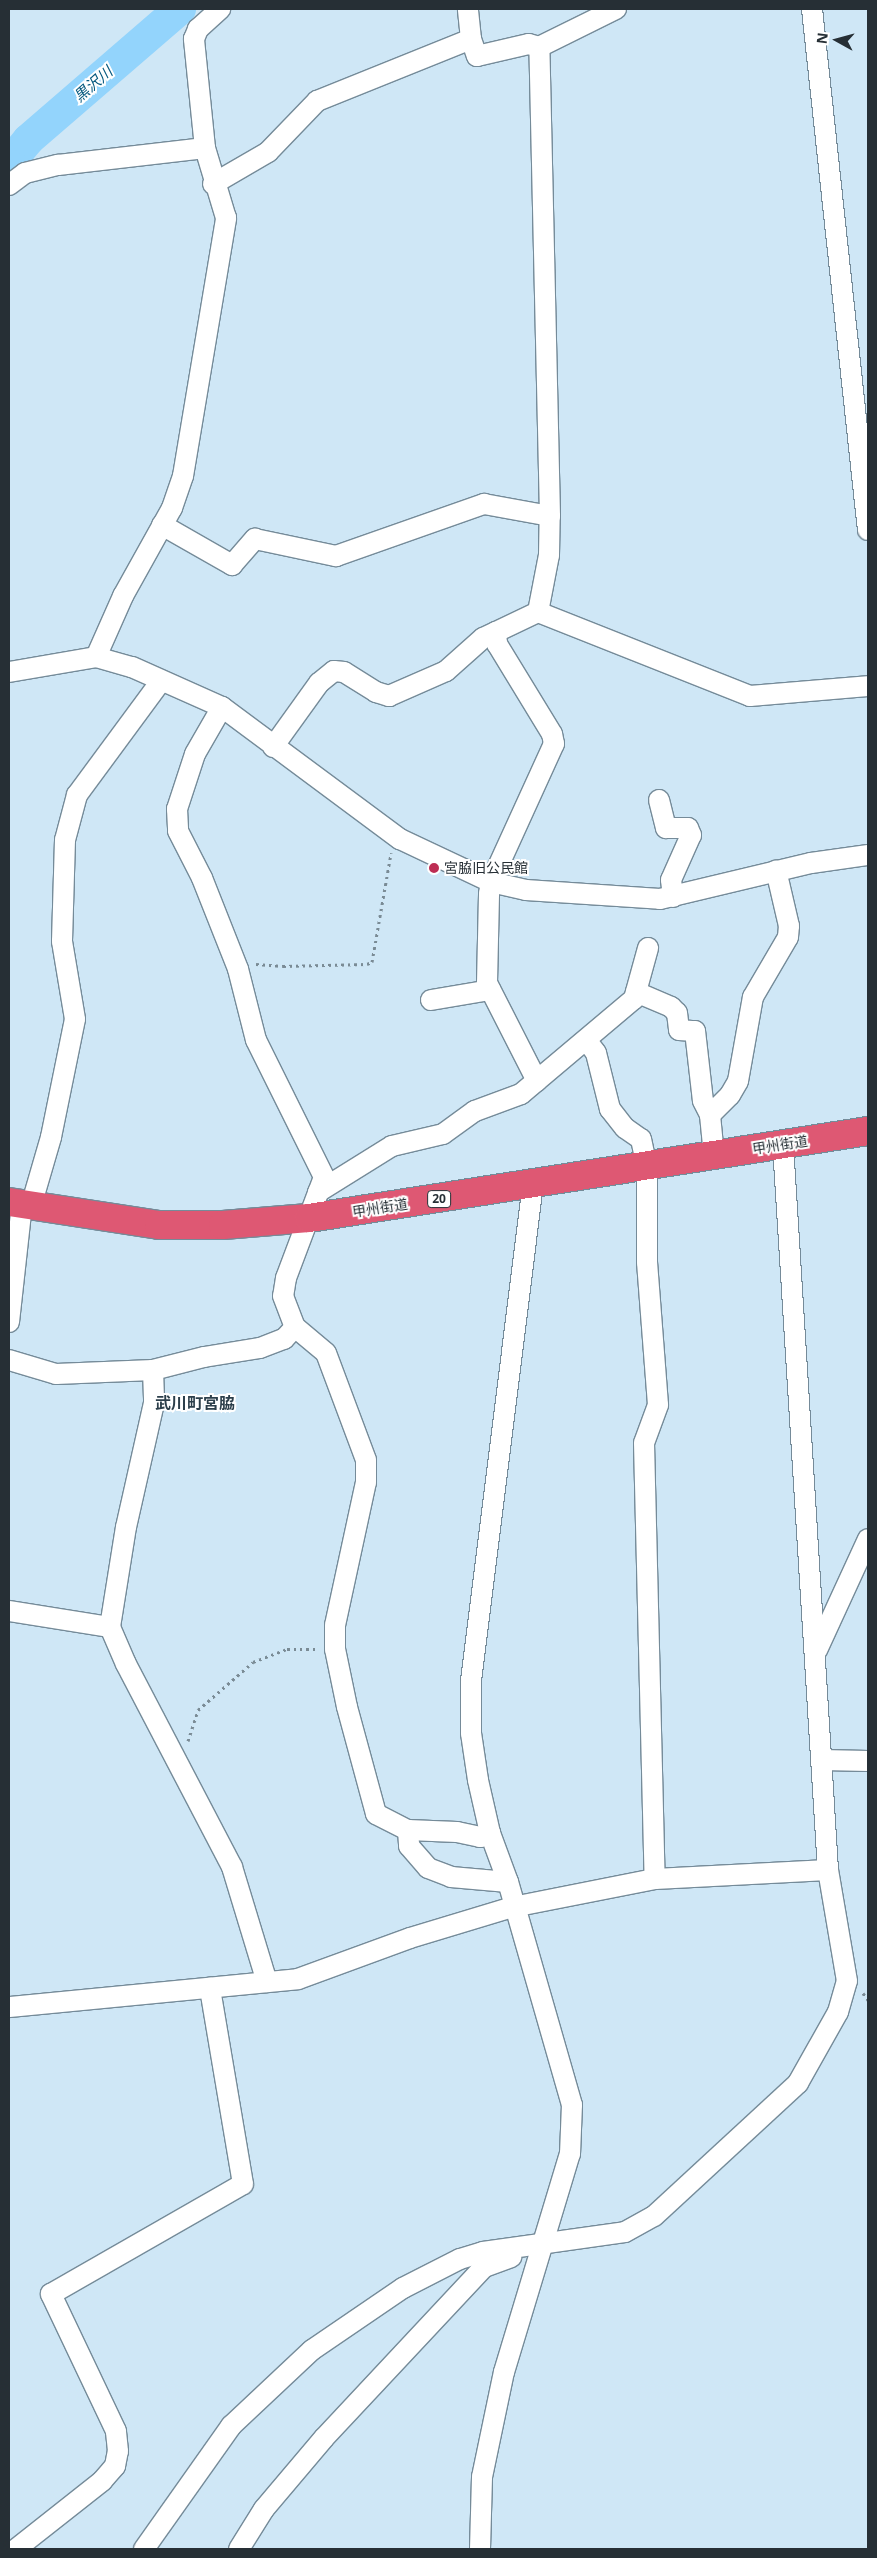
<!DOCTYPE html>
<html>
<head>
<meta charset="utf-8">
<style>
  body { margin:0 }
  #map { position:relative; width:877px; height:2558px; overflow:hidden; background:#cfe7f6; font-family:"Noto Sans","Noto Sans JP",sans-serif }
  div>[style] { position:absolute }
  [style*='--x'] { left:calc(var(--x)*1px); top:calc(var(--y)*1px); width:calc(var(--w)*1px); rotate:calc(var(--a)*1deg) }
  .river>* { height:32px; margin:-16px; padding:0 16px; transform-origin:16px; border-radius:16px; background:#93d4fc }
  .path>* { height:3px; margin-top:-1.5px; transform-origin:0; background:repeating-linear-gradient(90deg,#7a8b95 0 2.5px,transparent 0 6.5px) }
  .roads { filter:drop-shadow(1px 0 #758b99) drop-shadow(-1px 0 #758b99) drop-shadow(0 1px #758b99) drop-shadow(0 -1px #758b99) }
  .minor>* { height:20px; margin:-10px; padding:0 10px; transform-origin:10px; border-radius:10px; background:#fff }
  .highway>* { height:28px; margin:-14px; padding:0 14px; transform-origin:14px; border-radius:14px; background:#de5873 }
  .dots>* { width:14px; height:14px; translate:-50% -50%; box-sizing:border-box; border:2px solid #fff; border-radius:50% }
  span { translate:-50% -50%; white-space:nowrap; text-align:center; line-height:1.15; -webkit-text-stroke:4px #fff; paint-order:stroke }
  .shield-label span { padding:1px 4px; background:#fff; border:1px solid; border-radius:4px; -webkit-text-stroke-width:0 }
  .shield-label { font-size:12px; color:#262f35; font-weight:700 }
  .poi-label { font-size:14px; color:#262f35 }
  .left { translate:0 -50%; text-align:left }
  .street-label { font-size:14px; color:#262f35 }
  .water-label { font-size:15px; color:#04587e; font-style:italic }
  .quarter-label { font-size:16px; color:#2c3f4b; font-weight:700 }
  .frame { position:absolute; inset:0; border:10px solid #262f35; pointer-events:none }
  .north { position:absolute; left:812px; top:15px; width:50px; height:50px; -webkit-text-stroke:4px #fff; paint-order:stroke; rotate:277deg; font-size:14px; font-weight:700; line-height:20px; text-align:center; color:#262f35 }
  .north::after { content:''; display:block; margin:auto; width:18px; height:22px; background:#262f35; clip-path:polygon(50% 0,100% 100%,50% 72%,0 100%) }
</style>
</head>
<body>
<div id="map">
  <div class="river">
    <i style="--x:9;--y:163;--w:30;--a:-50"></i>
    <i style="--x:28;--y:140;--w:201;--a:-40.8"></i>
  </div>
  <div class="path">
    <i style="--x:256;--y:964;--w:27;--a:4"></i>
    <i style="--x:283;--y:966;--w:84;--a:-1.4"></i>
    <i style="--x:367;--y:964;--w:5;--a:-22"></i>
    <i style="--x:372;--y:962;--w:111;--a:-80.1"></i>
    <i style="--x:188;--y:1741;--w:33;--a:-72"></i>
    <i style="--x:198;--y:1710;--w:73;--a:-41.1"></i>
    <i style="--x:253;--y:1662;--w:36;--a:-21"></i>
    <i style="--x:287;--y:1649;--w:31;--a:0"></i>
    <i style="--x:863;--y:1993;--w:9;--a:54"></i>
  </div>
  <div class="roads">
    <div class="minor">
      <i style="--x:812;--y:9;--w:524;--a:83.87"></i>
      <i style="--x:471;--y:39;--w:18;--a:71"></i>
      <i style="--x:477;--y:56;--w:53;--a:-13"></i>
      <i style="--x:529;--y:44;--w:10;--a:17"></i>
      <i style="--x:539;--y:47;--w:86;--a:-26.3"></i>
      <i style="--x:213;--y:184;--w:64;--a:-30.2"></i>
      <i style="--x:268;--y:152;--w:71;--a:-46.1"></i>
      <i style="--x:317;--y:101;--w:166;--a:-21.9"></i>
      <i style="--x:471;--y:39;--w:30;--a:-96"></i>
      <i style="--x:9;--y:185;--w:20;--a:-37"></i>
      <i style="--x:25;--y:173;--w:34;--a:-14"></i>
      <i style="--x:58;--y:165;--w:148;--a:-6.6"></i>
      <i style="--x:162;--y:525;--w:81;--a:29.7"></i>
      <i style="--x:232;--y:565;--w:35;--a:-49"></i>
      <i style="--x:255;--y:539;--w:83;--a:11.9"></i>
      <i style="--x:336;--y:556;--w:157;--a:-19.4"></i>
      <i style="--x:484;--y:504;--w:67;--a:10.3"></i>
      <i style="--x:538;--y:612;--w:58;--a:-79.1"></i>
      <i style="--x:549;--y:555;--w:39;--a:-89"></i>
      <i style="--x:550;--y:516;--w:469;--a:-91.3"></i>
      <i style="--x:96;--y:657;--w:67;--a:-66.1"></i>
      <i style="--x:123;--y:596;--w:101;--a:-60.9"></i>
      <i style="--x:172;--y:508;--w:34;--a:-71"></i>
      <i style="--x:183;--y:476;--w:262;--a:-80.5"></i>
      <i style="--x:226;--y:218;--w:73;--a:-106.7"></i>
      <i style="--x:205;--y:148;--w:110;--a:-95.8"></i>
      <i style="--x:194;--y:39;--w:11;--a:-68"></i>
      <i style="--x:198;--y:29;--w:30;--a:-42"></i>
      <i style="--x:9;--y:672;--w:88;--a:-9.8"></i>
      <i style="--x:96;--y:657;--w:37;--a:16"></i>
      <i style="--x:132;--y:667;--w:98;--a:24"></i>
      <i style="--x:222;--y:707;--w:222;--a:36.6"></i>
      <i style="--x:400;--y:839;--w:101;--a:25.3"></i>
      <i style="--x:491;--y:882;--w:36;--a:13"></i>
      <i style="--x:526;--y:890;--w:134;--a:3.8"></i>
      <i style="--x:660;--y:899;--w:155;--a:-13.4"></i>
      <i style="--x:811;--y:863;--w:58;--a:-8"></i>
      <i style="--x:222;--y:707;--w:54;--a:119.9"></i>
      <i style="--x:195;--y:754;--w:58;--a:108.1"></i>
      <i style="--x:177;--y:809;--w:22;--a:87"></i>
      <i style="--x:178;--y:831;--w:53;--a:62.9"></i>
      <i style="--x:202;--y:878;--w:98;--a:68.4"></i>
      <i style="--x:238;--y:969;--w:73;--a:75.8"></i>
      <i style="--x:256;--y:1040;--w:153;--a:63.6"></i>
      <i style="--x:324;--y:1177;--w:108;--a:110.6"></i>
      <i style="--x:286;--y:1278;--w:18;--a:99"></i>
      <i style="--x:283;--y:1296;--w:33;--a:69"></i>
      <i style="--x:295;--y:1327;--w:40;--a:40"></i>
      <i style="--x:326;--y:1353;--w:114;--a:69.5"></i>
      <i style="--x:366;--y:1460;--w:22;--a:90"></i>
      <i style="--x:366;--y:1482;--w:146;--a:102.2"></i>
      <i style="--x:335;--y:1625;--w:24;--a:90"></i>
      <i style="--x:335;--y:1649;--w:59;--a:78.3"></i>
      <i style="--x:347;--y:1707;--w:111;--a:74.8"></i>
      <i style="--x:376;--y:1814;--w:36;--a:27"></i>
      <i style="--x:408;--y:1830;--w:49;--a:2.3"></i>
      <i style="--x:457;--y:1832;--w:24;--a:12"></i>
      <i style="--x:480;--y:1837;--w:11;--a:-22"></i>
      <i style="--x:273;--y:747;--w:79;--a:-54.3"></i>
      <i style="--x:319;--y:683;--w:19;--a:-39"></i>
      <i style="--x:334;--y:671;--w:10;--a:6"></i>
      <i style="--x:344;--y:672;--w:38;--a:32"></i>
      <i style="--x:376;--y:692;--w:14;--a:17"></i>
      <i style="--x:389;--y:696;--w:62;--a:-23.7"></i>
      <i style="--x:446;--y:671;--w:50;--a:-41.7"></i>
      <i style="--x:483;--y:638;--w:14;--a:-25"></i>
      <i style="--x:659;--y:800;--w:29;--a:76"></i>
      <i style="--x:666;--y:828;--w:22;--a:0"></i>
      <i style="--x:688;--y:828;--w:8;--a:67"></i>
      <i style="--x:691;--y:835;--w:49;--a:114"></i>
      <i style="--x:671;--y:880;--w:17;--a:83"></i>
      <i style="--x:636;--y:992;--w:38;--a:23"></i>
      <i style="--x:671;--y:1007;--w:8;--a:45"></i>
      <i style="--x:677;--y:1013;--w:17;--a:83"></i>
      <i style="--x:679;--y:1030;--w:16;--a:4"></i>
      <i style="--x:695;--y:1031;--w:70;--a:83.5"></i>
      <i style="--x:703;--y:1101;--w:16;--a:63"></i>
      <i style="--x:710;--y:1115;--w:41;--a:84.4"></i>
      <i style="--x:431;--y:1000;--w:60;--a:-9.6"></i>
      <i style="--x:586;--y:1040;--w:16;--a:52"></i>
      <i style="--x:596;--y:1053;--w:58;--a:76"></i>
      <i style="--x:610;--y:1109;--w:24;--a:52"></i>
      <i style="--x:625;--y:1128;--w:19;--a:35"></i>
      <i style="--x:641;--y:1139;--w:29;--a:78"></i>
      <i style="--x:647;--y:1167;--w:95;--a:90"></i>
      <i style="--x:647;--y:1262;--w:143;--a:85.6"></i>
      <i style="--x:658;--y:1405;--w:40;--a:110.2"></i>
      <i style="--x:644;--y:1443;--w:436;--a:88.6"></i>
      <i style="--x:537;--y:1081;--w:110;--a:-117"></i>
      <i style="--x:487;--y:983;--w:89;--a:-88.7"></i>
      <i style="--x:489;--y:894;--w:12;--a:-81"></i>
      <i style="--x:491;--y:882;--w:152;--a:-65.5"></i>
      <i style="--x:554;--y:744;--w:10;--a:-101"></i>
      <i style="--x:552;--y:734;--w:105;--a:-121.4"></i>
      <i style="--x:497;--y:644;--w:12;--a:-95"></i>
      <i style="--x:496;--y:632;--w:47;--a:-25.5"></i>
      <i style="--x:538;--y:612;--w:228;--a:21.6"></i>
      <i style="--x:750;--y:696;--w:118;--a:-4.8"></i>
      <i style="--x:710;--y:1115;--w:28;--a:-45"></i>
      <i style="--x:730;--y:1095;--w:16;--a:-60"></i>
      <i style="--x:738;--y:1081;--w:85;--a:-79.9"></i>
      <i style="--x:753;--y:997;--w:69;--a:-59.7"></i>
      <i style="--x:788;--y:937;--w:11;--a:-85"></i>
      <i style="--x:789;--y:926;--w:57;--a:-103.1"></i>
      <i style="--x:318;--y:1192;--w:87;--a:-31.9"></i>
      <i style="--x:392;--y:1146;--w:52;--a:-13.2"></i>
      <i style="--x:443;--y:1134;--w:39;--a:-36"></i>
      <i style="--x:475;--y:1111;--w:49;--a:-20.3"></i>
      <i style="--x:521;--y:1094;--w:148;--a:-40.1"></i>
      <i style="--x:634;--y:999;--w:53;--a:-74.6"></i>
      <i style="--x:31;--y:1206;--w:72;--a:-73.8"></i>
      <i style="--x:51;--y:1137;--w:120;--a:-78.5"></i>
      <i style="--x:75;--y:1019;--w:79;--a:-99.5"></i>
      <i style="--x:62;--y:941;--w:101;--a:-88.3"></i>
      <i style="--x:65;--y:840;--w:47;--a:-75.1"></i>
      <i style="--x:77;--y:795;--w:142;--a:-53.6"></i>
      <i style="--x:9;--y:1322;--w:119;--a:-83.7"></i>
      <i style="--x:9;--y:1360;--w:49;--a:16.6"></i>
      <i style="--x:56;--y:1374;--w:97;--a:-2.4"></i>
      <i style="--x:153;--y:1370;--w:53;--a:-14.3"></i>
      <i style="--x:204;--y:1357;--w:57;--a:-9.1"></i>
      <i style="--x:260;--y:1348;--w:26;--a:-21"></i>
      <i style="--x:284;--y:1339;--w:16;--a:-47"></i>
      <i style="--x:153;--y:1370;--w:33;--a:88"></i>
      <i style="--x:154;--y:1403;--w:127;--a:102.7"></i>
      <i style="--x:126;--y:1527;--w:101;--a:99.1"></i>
      <i style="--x:110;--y:1627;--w:40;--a:66.6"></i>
      <i style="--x:126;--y:1664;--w:229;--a:62.4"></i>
      <i style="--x:232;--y:1867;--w:120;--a:73.1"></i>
      <i style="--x:9;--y:1611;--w:102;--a:9"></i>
      <i style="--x:817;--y:1650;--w:122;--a:-65.3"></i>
      <i style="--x:822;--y:1760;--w:46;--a:1.2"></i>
      <i style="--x:408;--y:1830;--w:16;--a:86"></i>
      <i style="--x:409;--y:1846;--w:29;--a:49"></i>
      <i style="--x:428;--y:1868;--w:25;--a:21"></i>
      <i style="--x:451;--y:1877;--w:57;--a:5"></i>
      <i style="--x:9;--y:2007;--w:290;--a:-5.5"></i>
      <i style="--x:298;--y:1979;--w:119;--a:-20.1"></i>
      <i style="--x:410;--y:1938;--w:108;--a:-16.8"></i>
      <i style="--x:513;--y:1907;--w:145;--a:-11.2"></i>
      <i style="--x:655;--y:1879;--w:173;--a:-3"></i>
      <i style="--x:16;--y:2549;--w:110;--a:-38.3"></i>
      <i style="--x:102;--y:2481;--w:20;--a:-49"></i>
      <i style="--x:115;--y:2466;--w:15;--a:-79"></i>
      <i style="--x:118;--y:2451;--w:20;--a:-96"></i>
      <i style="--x:116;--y:2431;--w:152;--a:-115.4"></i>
      <i style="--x:51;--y:2294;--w:221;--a:-29.8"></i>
      <i style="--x:243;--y:2184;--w:199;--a:-99.6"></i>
      <i style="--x:144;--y:2549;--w:151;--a:-54.7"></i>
      <i style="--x:231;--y:2426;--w:111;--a:-43.2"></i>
      <i style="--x:312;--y:2350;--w:110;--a:-34.3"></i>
      <i style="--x:403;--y:2288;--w:64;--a:-27"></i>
      <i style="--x:460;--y:2259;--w:24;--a:-17"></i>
      <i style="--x:483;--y:2252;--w:143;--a:-8"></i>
      <i style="--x:625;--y:2232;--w:33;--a:-29"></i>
      <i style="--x:654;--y:2216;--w:196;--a:-42.7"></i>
      <i style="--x:798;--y:2083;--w:81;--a:-60.6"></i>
      <i style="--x:838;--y:2012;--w:32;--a:-74"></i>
      <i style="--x:847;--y:1981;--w:113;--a:-99.7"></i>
      <i style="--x:828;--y:1870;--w:727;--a:-93.55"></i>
      <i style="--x:239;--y:2549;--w:47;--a:-58"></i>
      <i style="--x:264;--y:2509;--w:93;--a:-49.8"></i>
      <i style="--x:324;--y:2438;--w:234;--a:-46.9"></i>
      <i style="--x:484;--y:2267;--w:29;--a:-20"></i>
      <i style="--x:480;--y:2549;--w:72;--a:-88.4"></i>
      <i style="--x:482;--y:2477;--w:107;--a:-78.2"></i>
      <i style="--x:504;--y:2372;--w:228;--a:-73.2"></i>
      <i style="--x:570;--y:2154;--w:49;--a:-87.7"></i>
      <i style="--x:572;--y:2105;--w:232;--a:-106"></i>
      <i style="--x:508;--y:1882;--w:52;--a:-110.2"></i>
      <i style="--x:490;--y:1833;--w:54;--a:-102.8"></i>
      <i style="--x:478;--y:1780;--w:48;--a:-98.5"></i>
      <i style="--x:471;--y:1733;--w:52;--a:-90"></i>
      <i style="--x:471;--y:1681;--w:501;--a:-82.89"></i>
    </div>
    <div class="highway">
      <i style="--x:9;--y:1202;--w:152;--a:8.7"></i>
      <i style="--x:159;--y:1225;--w:64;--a:0"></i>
      <i style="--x:223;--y:1225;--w:86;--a:-4.7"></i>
      <i style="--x:309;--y:1218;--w:566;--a:-8.85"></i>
    </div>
  </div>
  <div class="dots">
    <i style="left:434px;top:868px;background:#bd2d53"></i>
  </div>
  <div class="shield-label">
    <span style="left:439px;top:1199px">20</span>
  </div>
  <div class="poi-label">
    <span class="left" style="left:444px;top:868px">宮脇旧公民館</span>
  </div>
  <div class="street-label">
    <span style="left:780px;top:1145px;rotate:-9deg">甲州街道</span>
    <span style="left:380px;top:1208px;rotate:-9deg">甲州街道</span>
  </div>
  <div class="water-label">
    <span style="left:93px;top:84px;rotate:-41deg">黒沢川</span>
  </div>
  <div class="quarter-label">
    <span style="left:195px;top:1403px">武川町宮脇</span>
  </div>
  <div class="frame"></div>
  <div class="north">N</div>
</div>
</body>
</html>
